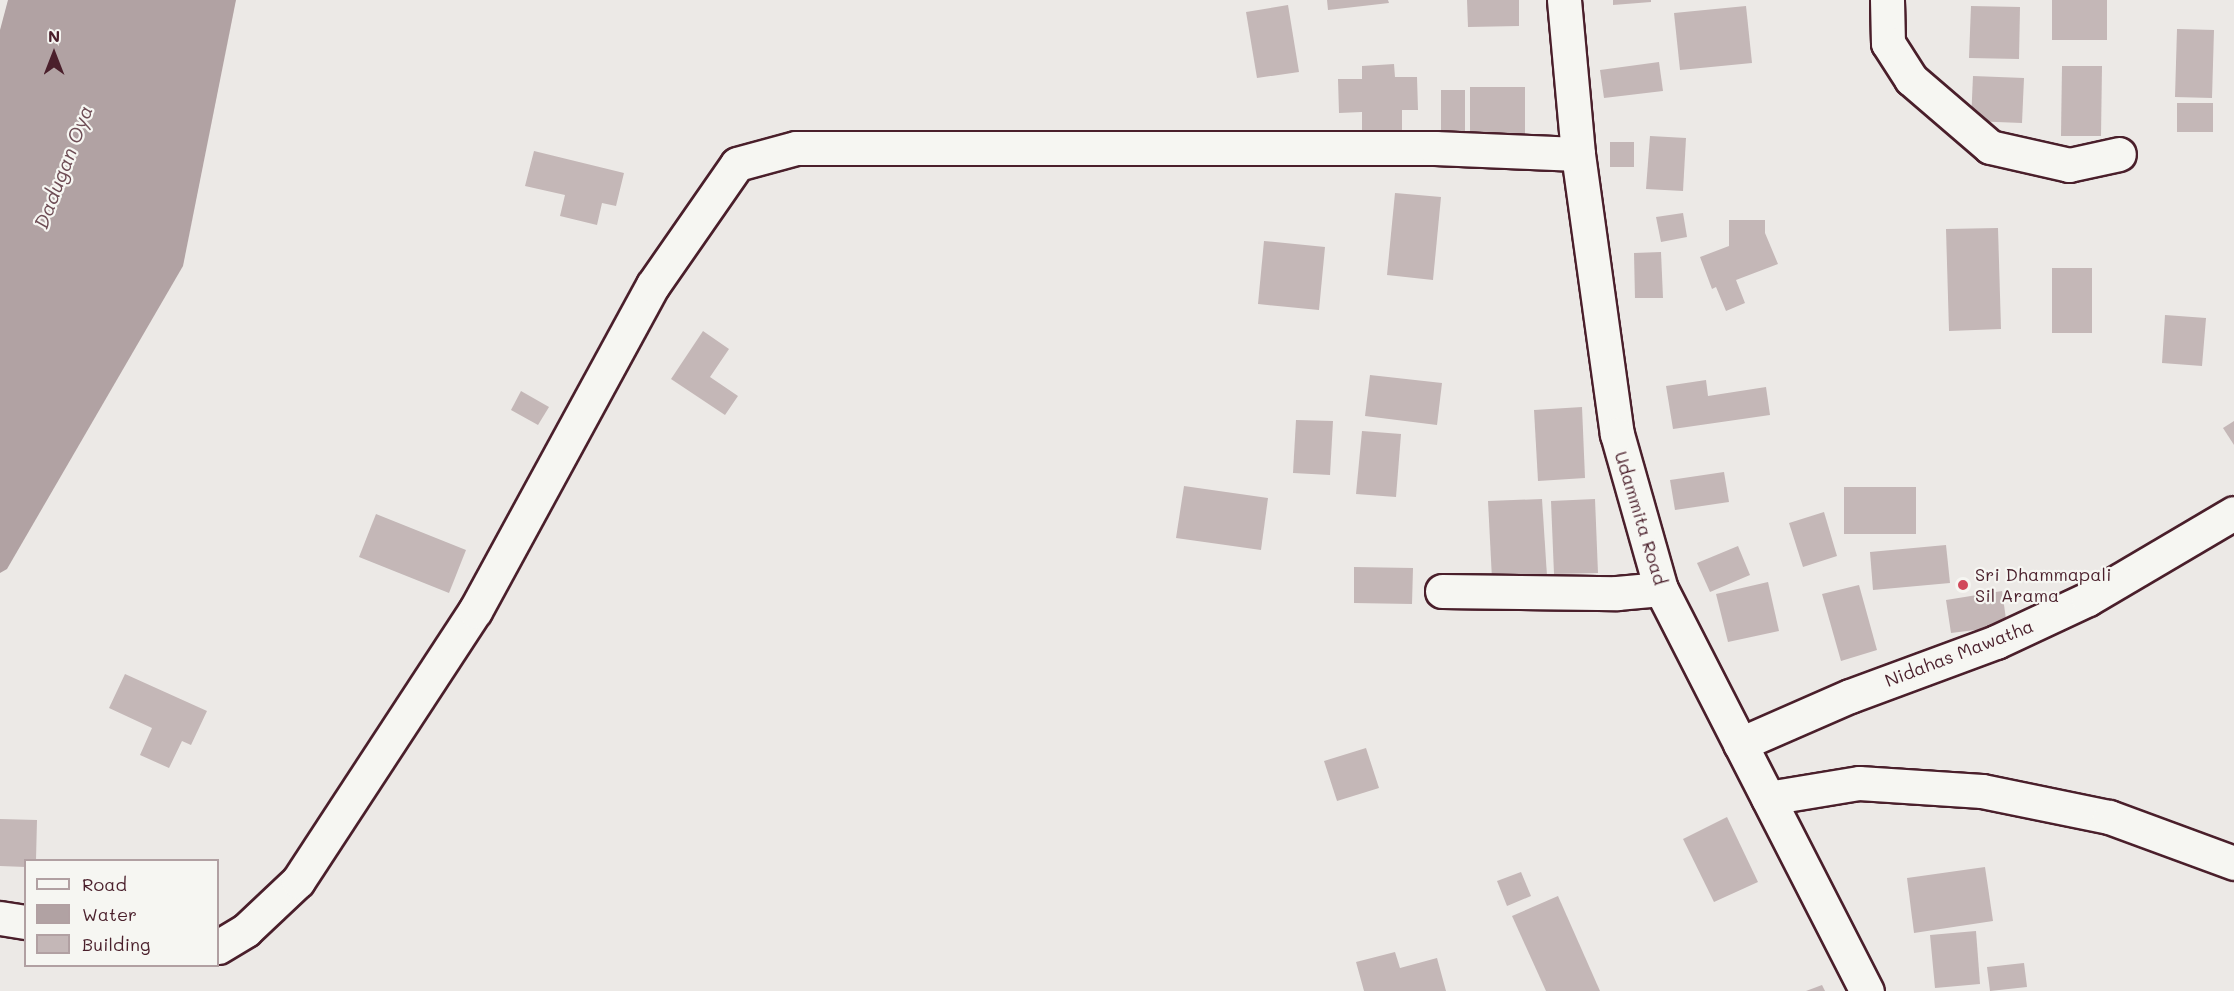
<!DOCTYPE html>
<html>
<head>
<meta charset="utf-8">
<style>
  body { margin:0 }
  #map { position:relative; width:2234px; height:991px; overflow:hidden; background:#ece9e6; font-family:Mali,sans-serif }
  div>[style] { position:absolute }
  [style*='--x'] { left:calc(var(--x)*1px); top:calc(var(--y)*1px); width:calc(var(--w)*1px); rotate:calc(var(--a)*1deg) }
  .water>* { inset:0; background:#b1a2a3 }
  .building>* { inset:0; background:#c4b7b7 }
  .roads { filter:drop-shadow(2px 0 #4a1f2b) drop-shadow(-2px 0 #4a1f2b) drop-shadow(0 2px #4a1f2b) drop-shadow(0 -2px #4a1f2b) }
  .minor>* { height:33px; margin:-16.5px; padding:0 16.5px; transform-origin:16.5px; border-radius:16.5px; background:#f6f6f2 }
  .dots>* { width:16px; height:16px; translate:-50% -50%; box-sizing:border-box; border:3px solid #f6f6f2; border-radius:50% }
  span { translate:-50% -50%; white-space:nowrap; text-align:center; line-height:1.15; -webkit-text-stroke:4.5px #f6f6f2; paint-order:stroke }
  .street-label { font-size:18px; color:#4a1f2b }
  .poi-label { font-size:18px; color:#4a1f2b }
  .left { translate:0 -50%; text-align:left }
  .water-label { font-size:20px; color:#6e4d55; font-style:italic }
  .legend { position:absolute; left:24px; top:859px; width:195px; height:108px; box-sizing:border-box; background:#f6f6f2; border:2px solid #b1a0a2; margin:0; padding:8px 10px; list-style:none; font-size:18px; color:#4a1f2b }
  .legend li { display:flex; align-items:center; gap:12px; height:30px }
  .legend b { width:30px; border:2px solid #b1a0a2 }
  .north { position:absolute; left:24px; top:24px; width:60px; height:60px; -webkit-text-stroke:4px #f6f6f2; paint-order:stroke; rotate:0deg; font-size:16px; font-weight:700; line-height:24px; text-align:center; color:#4a1f2b }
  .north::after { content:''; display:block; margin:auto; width:21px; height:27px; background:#4a1f2b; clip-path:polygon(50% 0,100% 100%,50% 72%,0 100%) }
</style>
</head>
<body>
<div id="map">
  <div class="water">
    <i style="clip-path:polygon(8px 0,236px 0,183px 266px,7px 569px,0 573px,0 30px)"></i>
  </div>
  <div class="building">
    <i style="clip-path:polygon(1327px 0,1388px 0,1389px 3px,1328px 10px)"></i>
    <i style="clip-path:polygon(1467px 0,1519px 0,1519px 26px,1468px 27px)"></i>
    <i style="clip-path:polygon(1613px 0,1651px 0,1651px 2px,1613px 5px)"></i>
    <i style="clip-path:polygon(2052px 0,2107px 0,2107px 40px,2052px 40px)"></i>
    <i style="clip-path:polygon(1288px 5px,1299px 72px,1257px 78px,1246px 12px)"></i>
    <i style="clip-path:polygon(1746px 6px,1752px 63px,1680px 70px,1674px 13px)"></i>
    <i style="clip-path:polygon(1971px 6px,2020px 7px,2019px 59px,1969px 58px)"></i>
    <i style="clip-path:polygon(2177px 29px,2214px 30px,2212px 98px,2175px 97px)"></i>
    <i style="clip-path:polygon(1659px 62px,1663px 91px,1604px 98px,1600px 70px)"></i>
    <i style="clip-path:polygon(1394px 64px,1395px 77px,1417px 77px,1418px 110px,1402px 110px,1402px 132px,1362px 133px,1362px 112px,1339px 113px,1338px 79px,1362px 79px,1362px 66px)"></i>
    <i style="clip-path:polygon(2062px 66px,2102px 66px,2101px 136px,2061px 136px)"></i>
    <i style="clip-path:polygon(1973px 76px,2024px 78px,2022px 123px,1971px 121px)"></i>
    <i style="clip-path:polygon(1470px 87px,1525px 87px,1525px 138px,1470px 138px)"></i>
    <i style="clip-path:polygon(1441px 90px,1465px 90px,1465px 140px,1441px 140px)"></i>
    <i style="clip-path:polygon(2177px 103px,2213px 103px,2213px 132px,2177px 132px)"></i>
    <i style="clip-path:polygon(1650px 136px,1686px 138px,1683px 191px,1646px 189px)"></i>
    <i style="clip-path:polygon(1610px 142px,1634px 142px,1634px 167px,1610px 167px)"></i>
    <i style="clip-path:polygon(534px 151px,624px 173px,616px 206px,602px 203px,597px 225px,560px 216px,565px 195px,525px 186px)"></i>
    <i style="clip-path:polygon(1395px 193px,1441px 197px,1433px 280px,1387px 275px)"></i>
    <i style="clip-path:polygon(1683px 213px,1687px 237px,1661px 242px,1656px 217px)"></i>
    <i style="clip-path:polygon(1729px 220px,1765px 220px,1765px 233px,1778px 264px,1736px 280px,1745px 303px,1726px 311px,1716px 287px,1712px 289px,1700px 257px,1729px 246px)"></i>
    <i style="clip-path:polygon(1998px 228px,2001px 329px,1949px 331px,1946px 229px)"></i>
    <i style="clip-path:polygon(1264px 241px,1325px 247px,1319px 310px,1258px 304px)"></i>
    <i style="clip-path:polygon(1661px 252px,1663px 298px,1635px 298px,1634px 253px)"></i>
    <i style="clip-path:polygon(2052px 268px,2092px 268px,2092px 333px,2052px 333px)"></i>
    <i style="clip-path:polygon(2165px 315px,2206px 318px,2202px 366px,2162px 363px)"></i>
    <i style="clip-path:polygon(703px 331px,729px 349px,710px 377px,738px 396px,725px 415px,671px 379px)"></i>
    <i style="clip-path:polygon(1370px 375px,1442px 383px,1437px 425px,1365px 416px)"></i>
    <i style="clip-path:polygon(1706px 380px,1708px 396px,1766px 387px,1770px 415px,1673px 429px,1666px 386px)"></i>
    <i style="clip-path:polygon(521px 391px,549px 407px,538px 425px,511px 410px)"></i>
    <i style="clip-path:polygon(1582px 407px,1585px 478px,1538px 481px,1534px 410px)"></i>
    <i style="clip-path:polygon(1296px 420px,1333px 421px,1330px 475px,1293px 473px)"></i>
    <i style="clip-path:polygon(2234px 421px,2234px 445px,2223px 428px)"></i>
    <i style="clip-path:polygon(1362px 431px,1401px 434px,1396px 497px,1356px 494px)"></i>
    <i style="clip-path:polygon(1724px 472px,1729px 502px,1675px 510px,1670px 480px)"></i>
    <i style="clip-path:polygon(1184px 486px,1268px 498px,1261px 550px,1176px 538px)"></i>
    <i style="clip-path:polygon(1844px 487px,1916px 487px,1916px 534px,1844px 534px)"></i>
    <i style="clip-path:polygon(1542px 499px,1547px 576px,1492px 579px,1488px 501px)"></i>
    <i style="clip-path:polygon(1595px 499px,1598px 573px,1554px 574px,1551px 501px)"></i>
    <i style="clip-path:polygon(1824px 512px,1837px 556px,1803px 567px,1789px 523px)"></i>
    <i style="clip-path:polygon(376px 514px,466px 550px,449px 593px,359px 557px)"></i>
    <i style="clip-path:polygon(1946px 545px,1950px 583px,1873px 590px,1870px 552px)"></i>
    <i style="clip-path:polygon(1738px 546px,1750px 575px,1710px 592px,1697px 563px)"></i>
    <i style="clip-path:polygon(1354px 567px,1413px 568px,1412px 604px,1354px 603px)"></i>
    <i style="clip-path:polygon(1768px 582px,1779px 631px,1728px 642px,1716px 594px)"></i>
    <i style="clip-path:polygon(1859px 585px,1877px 650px,1841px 661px,1822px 594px)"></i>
    <i style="clip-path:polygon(2002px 591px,2007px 626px,1951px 633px,1946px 600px)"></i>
    <i style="clip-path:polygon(125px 674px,207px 711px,191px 745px,182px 741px,169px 768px,140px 755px,152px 728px,109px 708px)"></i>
    <i style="clip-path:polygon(1366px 748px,1379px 788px,1337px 801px,1324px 761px)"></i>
    <i style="clip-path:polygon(1727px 817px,1758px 882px,1714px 902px,1683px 839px)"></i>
    <i style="clip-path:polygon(0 819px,37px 820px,36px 860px,26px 860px,26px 867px,0 866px)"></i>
    <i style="clip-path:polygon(1985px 867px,1993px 921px,1914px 933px,1907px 878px)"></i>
    <i style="clip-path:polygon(1521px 872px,1531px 896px,1507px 906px,1497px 881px)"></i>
    <i style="clip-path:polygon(1558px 896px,1600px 991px,1546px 991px,1512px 916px)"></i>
    <i style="clip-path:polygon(1976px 931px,1980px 984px,1935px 988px,1930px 935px)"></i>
    <i style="clip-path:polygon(1395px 952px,1400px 968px,1437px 958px,1446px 991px,1364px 991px,1356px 962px)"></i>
    <i style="clip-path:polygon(2024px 963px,2027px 987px,1990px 991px,1987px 967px)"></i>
    <i style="clip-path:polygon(1822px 985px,1825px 991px,1806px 991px)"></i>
  </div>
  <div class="roads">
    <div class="minor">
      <i style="--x:1564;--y:0;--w:155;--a:84.8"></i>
      <i style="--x:1578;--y:154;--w:283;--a:82.1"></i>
      <i style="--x:1617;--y:434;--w:161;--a:74.2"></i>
      <i style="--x:1661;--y:589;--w:452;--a:62.9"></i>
      <i style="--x:1887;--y:0;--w:43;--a:88.7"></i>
      <i style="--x:1888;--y:43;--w:43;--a:57.4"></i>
      <i style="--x:1911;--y:79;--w:104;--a:40.7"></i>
      <i style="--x:1990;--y:147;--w:81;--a:12.8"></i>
      <i style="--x:2069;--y:165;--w:51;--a:-12.4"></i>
      <i style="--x:1442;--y:591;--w:175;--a:0.7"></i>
      <i style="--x:1617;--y:593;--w:44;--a:-5.2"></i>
      <i style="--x:1740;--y:744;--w:120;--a:-23.6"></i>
      <i style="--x:1850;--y:696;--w:156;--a:-20.3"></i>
      <i style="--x:1996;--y:642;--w:102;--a:-25.1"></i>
      <i style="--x:2088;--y:599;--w:169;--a:-30.5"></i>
      <i style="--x:1768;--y:798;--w:92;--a:-9.4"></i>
      <i style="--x:1859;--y:783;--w:123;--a:3.7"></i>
      <i style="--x:1982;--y:791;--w:130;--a:11.6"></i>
      <i style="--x:2109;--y:817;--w:133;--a:20.2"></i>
      <i style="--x:0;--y:918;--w:26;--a:9"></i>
      <i style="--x:218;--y:947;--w:33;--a:-31"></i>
      <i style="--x:246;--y:930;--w:71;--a:-43.3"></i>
      <i style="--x:298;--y:881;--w:323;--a:-56.8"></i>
      <i style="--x:475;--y:611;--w:371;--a:-61.4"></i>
      <i style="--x:653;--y:285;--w:147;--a:-55.2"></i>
      <i style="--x:737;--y:164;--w:61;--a:-15.2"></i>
      <i style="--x:796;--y:148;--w:639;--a:0"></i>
      <i style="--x:1435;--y:148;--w:143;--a:2.4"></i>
    </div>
  </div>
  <div class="dots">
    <i style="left:1963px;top:585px;background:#d1495b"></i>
  </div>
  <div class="street-label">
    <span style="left:1641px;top:518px;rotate:73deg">Udammita Road</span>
    <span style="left:1959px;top:653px;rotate:-21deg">Nidahas Mawatha</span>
  </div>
  <div class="poi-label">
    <span class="left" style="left:1975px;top:585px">Sri Dhammapali<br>Sil Arama</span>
  </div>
  <div class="water-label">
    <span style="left:63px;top:167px;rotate:-69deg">Dadugan Oya</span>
  </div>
  <ul class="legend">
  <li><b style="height:8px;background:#f6f6f2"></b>Road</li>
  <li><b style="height:16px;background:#b1a2a3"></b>Water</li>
  <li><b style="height:16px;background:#c4b7b7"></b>Building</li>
  </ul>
  <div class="north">N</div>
</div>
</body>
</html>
